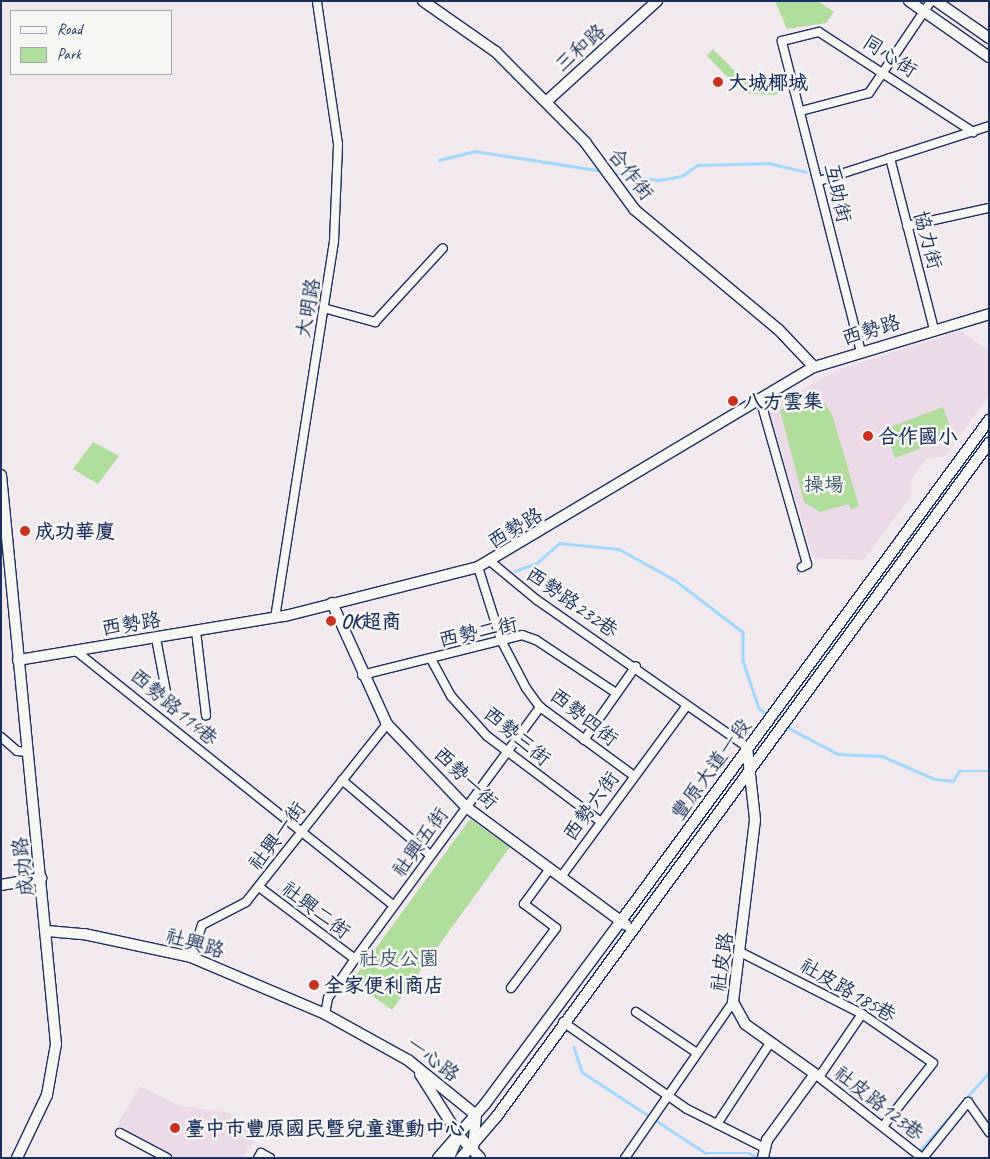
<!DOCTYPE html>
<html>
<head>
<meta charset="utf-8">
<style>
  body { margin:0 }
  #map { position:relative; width:990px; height:1159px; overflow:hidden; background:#f2e9ee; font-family:Caveat,"LXGW WenKai TC",sans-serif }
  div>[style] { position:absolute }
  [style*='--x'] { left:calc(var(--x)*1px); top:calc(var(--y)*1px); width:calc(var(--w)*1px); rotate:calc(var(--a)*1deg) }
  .built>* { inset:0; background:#eddae9 }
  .green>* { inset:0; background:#b0dd9b }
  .stream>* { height:2.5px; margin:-1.25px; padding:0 1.25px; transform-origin:1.25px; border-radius:1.25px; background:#9ed9ff }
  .roads { filter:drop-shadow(1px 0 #1b2f5e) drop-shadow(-1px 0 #1b2f5e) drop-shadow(0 1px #1b2f5e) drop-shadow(0 -1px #1b2f5e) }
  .minor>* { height:8px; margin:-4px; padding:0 4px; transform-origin:4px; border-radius:4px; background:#f6f6f2 }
  .tertiary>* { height:10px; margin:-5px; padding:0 5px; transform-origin:5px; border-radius:5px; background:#f6f6f2 }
  .dots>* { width:14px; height:14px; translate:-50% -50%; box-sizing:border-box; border:2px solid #f6f6f2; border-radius:50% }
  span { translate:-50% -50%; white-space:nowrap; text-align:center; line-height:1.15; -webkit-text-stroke:5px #f6f6f2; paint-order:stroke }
  .street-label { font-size:20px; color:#1b2f5e }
  .poi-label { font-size:20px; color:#1b2f5e; font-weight:700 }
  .left { translate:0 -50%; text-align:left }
  .park-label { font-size:20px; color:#405a6d }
  .frame { position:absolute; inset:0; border:2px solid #1b2f5e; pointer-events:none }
  .legend { position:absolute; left:10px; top:10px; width:162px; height:65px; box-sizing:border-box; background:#f6f6f2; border:1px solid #9ea6b7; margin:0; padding:6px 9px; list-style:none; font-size:15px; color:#1b2f5e }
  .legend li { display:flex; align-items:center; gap:10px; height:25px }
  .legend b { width:25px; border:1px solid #9ea6b7 }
</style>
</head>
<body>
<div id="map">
  <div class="built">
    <i style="clip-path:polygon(960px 331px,989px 351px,989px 396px,944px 457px,926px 459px,911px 480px,911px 496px,864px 560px,813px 558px,768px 408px,837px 370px)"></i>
    <i style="clip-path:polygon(140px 1086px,180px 1106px,226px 1112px,260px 1133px,242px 1158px,176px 1158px,116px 1127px)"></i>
  </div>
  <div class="green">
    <i style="clip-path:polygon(775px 1px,818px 1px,834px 12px,826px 23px,787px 29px)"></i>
    <i style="clip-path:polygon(713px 49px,744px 80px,788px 88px,775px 95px,743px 93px,707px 56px)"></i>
    <i style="clip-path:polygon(809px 400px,824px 403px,832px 414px,859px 506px,851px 510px,849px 504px,820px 512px,804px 502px,780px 410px)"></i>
    <i style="clip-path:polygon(943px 407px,953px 436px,895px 458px,885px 429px)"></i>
    <i style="clip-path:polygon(93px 442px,119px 456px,98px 484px,73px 469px)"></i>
    <i style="clip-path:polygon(470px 819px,510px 847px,392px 1010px,352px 981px)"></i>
  </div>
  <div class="stream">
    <i style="--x:439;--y:160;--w:37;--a:-14"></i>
    <i style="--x:475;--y:151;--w:129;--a:8.9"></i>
    <i style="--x:612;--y:173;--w:48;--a:8.5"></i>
    <i style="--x:659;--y:180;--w:23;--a:-10"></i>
    <i style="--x:682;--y:176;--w:19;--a:-36"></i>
    <i style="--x:697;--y:165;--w:71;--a:-1.6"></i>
    <i style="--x:768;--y:163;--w:39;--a:13"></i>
    <i style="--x:515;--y:571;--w:23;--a:-20"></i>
    <i style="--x:537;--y:563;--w:30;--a:-42"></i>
    <i style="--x:559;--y:543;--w:60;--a:5.7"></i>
    <i style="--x:619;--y:549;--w:64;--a:29"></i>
    <i style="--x:675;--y:580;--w:86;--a:37.4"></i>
    <i style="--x:743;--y:632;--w:29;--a:90"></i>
    <i style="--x:743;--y:661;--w:50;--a:71.2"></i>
    <i style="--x:759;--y:708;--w:11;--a:38"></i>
    <i style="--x:785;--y:726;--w:60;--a:27.8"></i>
    <i style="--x:838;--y:754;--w:44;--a:2.6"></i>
    <i style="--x:882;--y:756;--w:58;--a:23.5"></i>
    <i style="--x:935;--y:779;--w:18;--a:6"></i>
    <i style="--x:953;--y:781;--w:12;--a:-59"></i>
    <i style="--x:959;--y:771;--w:30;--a:0"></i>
    <i style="--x:574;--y:1047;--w:26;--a:72"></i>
    <i style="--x:582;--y:1072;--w:148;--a:33.2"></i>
    <i style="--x:706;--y:1153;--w:43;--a:0"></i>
    <i style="--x:749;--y:1153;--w:11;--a:27"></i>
    <i style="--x:913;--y:1158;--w:115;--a:-48.5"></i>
  </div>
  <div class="roads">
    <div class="minor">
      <i style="--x:801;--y:111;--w:70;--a:-14.8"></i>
      <i style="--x:869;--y:93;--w:111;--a:-56"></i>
      <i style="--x:890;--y:158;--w:177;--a:75.6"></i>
      <i style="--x:819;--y:181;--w:179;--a:-17.9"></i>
      <i style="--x:907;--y:226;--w:84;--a:-12.4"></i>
      <i style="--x:327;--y:309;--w:50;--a:15.2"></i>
      <i style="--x:375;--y:322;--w:100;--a:-47.4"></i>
      <i style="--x:861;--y:352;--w:321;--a:-104.3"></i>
      <i style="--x:782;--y:41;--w:38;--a:-14"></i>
      <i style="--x:819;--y:32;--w:184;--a:33"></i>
      <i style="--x:760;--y:399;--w:172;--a:74.1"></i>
      <i style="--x:807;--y:564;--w:6;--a:149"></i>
      <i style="--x:491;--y:562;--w:60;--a:39.6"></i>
      <i style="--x:537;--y:600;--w:256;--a:35"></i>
      <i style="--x:478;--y:567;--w:77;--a:72.5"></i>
      <i style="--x:501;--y:640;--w:54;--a:62.5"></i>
      <i style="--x:526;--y:688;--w:24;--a:54"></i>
      <i style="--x:540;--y:707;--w:115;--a:36.2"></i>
      <i style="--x:275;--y:618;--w:382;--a:-81.1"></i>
      <i style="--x:334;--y:241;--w:97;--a:-87.6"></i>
      <i style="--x:338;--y:144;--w:145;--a:-98.4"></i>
      <i style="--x:196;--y:631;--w:85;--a:83.2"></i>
      <i style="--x:156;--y:638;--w:60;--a:79.4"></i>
      <i style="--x:76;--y:651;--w:406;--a:38.7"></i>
      <i style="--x:431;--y:659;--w:42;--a:61.6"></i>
      <i style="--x:451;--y:696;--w:54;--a:48"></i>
      <i style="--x:487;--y:736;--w:141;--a:37"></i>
      <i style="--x:362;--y:675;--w:165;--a:-14"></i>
      <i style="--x:522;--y:635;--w:15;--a:20"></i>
      <i style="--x:536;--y:640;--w:96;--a:33.5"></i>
      <i style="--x:1;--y:737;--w:21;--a:41"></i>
      <i style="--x:17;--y:751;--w:10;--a:6"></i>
      <i style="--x:584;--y:740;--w:90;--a:-54.9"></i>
      <i style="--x:342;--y:780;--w:116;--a:40.4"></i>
      <i style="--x:561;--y:877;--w:211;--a:-53.7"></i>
      <i style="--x:259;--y:887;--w:120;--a:36.9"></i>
      <i style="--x:742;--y:953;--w:135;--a:26.9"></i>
      <i style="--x:862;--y:1014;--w:86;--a:34.6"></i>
      <i style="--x:933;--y:1063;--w:79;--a:128.3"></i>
      <i style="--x:191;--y:957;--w:34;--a:-71"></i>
      <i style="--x:202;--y:925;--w:50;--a:-27.6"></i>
      <i style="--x:246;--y:902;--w:227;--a:-51.6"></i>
      <i style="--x:511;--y:988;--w:75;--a:-53.1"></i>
      <i style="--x:556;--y:928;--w:40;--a:-143"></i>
      <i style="--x:524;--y:904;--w:42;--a:-53.7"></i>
      <i style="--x:636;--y:1012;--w:73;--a:33.9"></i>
      <i style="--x:325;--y:1014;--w:16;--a:-79"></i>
      <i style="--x:328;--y:998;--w:47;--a:-55.3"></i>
      <i style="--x:355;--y:959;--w:313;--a:-53.7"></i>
      <i style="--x:563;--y:1022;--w:151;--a:35.1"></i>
      <i style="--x:687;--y:1109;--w:85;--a:26.6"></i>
      <i style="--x:815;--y:1074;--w:136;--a:38.1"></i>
      <i style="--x:819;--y:1077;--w:76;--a:-55.7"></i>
      <i style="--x:717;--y:1124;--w:97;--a:-56.8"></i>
      <i style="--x:120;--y:1133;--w:53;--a:28"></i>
      <i style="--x:258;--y:1158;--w:6;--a:-59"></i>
      <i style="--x:261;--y:1153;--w:10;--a:29"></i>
      <i style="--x:625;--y:1158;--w:190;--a:-55.3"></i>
      <i style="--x:923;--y:1158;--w:72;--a:-51.2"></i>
      <i style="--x:968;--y:1102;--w:37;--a:55"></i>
    </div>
    <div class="tertiary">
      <i style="--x:423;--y:1;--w:89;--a:34.9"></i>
      <i style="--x:496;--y:52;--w:127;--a:45.3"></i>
      <i style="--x:585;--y:142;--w:84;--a:53.7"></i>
      <i style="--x:635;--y:210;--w:186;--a:39.8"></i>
      <i style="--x:778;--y:329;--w:52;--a:46.5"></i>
      <i style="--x:909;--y:1;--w:98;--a:35"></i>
      <i style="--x:936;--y:1;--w:65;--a:34.9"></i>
      <i style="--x:547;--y:101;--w:149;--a:-42.3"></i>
      <i style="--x:1;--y:475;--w:572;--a:84.48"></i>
      <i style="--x:56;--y:1044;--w:52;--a:100"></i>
      <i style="--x:47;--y:1095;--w:70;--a:115.5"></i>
      <i style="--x:332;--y:603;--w:133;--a:65.6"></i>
      <i style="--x:387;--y:724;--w:115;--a:46.4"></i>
      <i style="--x:466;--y:807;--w:199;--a:36.4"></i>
      <i style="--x:18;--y:660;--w:271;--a:-9.4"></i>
      <i style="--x:285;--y:616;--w:199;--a:-14.2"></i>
      <i style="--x:478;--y:567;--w:391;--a:-30.8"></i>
      <i style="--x:814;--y:367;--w:183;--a:-16.8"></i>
      <i style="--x:747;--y:747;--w:73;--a:83.7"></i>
      <i style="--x:755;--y:820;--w:183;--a:96.9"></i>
      <i style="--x:733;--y:1002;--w:25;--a:61"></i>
      <i style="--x:745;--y:1024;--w:86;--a:35.5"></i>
      <i style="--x:815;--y:1074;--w:82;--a:126"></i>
      <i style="--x:767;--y:1140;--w:18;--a:103"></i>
      <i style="--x:1;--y:885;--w:41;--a:-9.9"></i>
      <i style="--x:47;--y:931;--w:37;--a:5"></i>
      <i style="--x:84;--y:934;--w:109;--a:12.1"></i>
      <i style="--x:191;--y:957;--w:146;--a:23"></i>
      <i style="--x:325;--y:1014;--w:95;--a:29"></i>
      <i style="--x:408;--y:1060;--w:87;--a:39"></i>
      <i style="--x:476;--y:1115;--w:32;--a:95"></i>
      <i style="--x:420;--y:1074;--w:73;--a:57.8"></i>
      <i style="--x:459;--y:1136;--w:30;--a:46"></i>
      <i style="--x:438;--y:1158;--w:72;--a:-49"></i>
      <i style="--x:485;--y:1104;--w:228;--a:-53.4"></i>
      <i style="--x:621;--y:921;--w:622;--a:-53.7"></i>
      <i style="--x:449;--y:1158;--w:23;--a:-67"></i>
      <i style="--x:461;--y:1158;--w:55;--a:-49.4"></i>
      <i style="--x:497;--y:1116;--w:834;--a:-53.83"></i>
    </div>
  </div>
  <div class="dots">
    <i style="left:718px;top:82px;background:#c8321e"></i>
    <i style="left:733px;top:401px;background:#c8321e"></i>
    <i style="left:868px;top:436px;background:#c8321e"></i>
    <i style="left:25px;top:531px;background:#c8321e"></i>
    <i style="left:331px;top:621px;background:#c8321e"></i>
    <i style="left:314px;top:985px;background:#c8321e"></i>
    <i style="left:175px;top:1128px;background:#c8321e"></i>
  </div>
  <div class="street-label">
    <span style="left:580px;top:48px;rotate:-42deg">三和路</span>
    <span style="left:890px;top:56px;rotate:33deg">同心街</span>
    <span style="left:631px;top:174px;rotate:52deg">合作街</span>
    <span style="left:838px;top:193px;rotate:77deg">互助街</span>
    <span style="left:928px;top:240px;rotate:75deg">協力街</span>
    <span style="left:308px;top:308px;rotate:-80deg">大明路</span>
    <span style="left:871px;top:330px;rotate:-17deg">西勢路</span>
    <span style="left:515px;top:528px;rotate:-31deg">西勢路</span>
    <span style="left:572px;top:602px;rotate:35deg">西勢路232巷</span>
    <span style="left:131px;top:624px;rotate:-9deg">西勢路</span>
    <span style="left:478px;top:632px;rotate:-12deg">西勢二街</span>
    <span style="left:174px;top:707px;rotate:40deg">西勢路114巷</span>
    <span style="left:584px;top:717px;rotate:38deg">西勢四街</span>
    <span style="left:517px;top:736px;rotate:40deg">西勢三街</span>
    <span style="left:711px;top:769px;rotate:-54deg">豐原大道一段</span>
    <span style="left:466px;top:778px;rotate:44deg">西勢一街</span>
    <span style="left:591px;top:806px;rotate:-54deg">西勢六街</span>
    <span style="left:277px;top:836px;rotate:-53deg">社興一街</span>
    <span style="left:420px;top:842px;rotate:-54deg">社興五街</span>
    <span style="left:23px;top:867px;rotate:-97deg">成功路</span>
    <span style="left:316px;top:910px;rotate:37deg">社興二街</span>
    <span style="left:195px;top:943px;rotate:16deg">社興路</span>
    <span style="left:722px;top:962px;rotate:-82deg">社皮路</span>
    <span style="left:848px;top:990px;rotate:30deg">社皮路185巷</span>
    <span style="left:433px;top:1059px;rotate:37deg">一心路</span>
    <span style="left:879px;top:1103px;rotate:38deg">社皮路123巷</span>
  </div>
  <div class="poi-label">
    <span class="left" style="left:728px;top:82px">大城椰城</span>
    <span class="left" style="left:743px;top:401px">八方雲集</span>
    <span class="left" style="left:878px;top:436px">合作國小</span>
    <span class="left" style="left:35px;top:531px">成功華廈</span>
    <span class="left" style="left:341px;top:621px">OK超商</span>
    <span class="left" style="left:324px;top:985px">全家便利商店</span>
    <span class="left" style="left:185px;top:1128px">臺中市豐原國民暨兒童運動中心</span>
  </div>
  <div class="park-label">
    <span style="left:824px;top:484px">操場</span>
    <span style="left:399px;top:958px">社皮公園</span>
  </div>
  <div class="frame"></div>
  <ul class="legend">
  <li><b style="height:6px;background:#f6f6f2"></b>Road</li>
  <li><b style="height:14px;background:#b0dd9b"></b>Park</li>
  </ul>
</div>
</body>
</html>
